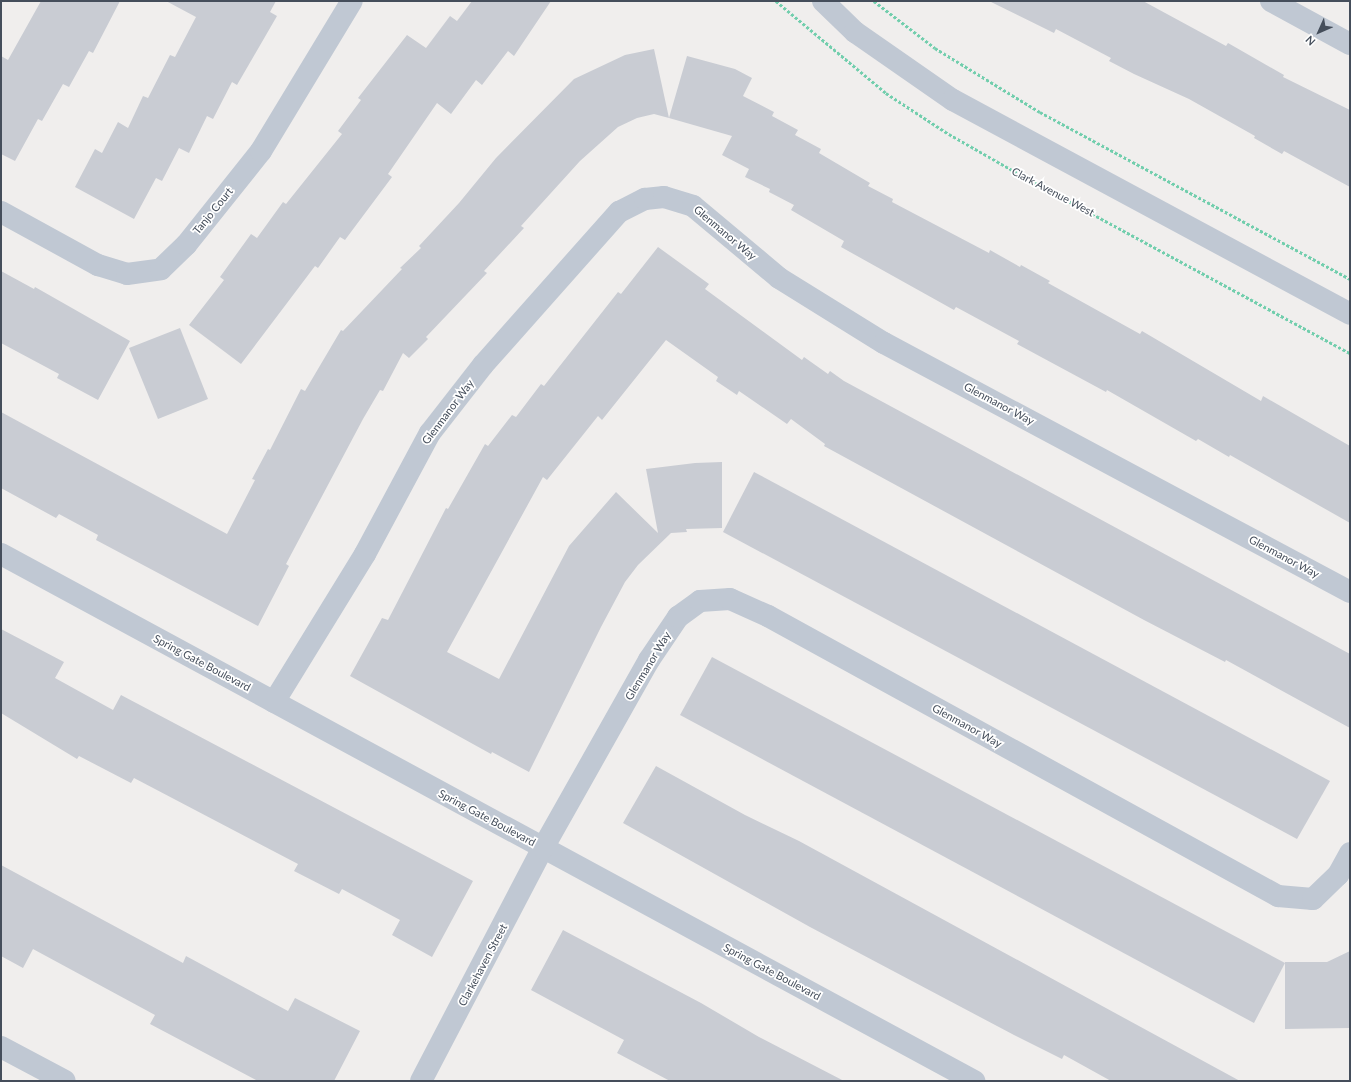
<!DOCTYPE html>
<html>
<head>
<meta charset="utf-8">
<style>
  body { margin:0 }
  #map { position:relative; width:1351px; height:1082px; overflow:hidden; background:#f0eeed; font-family:Lato,sans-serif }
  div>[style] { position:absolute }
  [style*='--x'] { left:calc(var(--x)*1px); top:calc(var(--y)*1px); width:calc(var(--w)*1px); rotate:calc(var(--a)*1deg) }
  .building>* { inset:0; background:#c9ccd3 }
  .path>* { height:2.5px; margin-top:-1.25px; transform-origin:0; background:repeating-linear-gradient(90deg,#72cead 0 3px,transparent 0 5px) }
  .minor>* { height:22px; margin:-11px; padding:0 11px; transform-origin:11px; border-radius:11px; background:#c0c8d3 }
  span { translate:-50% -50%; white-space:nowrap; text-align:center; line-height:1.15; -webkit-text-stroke:3.5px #fff; paint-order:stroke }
  .street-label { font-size:11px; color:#454e5b }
  .frame { position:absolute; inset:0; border:2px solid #454e5b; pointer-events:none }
  .north { position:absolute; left:1299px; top:12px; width:40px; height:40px; -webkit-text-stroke:3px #fff; paint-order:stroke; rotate:225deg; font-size:11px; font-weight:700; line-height:16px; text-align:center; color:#454e5b }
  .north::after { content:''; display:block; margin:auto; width:14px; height:18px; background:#454e5b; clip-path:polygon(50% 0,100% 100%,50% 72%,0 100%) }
</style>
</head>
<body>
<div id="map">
  <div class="building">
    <i style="clip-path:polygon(41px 1px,120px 1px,93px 53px,89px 51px,69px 87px,63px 84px,42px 121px,38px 119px,15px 161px,1px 154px,1px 56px,8px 60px)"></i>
    <i style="clip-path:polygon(166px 1px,276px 1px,270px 12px,277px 16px,237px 85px,232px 82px,213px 119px,207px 116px,189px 153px,179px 148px,162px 181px,156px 178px,134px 219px,75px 187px,95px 149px,102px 153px,118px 122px,128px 128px,143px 96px,148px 98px,170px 55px,175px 57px,196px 17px)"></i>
    <i style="clip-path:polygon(472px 1px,551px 1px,514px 56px,508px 51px,482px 85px,476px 80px,451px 114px,437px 103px,388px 174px,392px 177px,345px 240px,340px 237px,318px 268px,315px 266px,241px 364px,189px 325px,224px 280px,220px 277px,251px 234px,257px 238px,283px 202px,286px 204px,342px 134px,338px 131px,361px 100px,358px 98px,407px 35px,426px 48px,450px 16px,457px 21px)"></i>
    <i style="clip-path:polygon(989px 1px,1143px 1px,1226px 46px,1228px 43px,1284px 75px,1283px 77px,1350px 110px,1350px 187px,1284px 151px,1282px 154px,1254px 138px,1255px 136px,1189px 99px,1134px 74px,1109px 61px,1111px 58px,1056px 29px,1054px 33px)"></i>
    <i style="clip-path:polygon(654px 49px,669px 118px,654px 114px,637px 118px,618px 127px,580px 161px,521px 226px,524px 228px,484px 271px,487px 273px,426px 337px,428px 339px,409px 358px,403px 353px,383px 391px,380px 390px,363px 419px,286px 564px,289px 566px,258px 626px,96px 540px,98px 535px,59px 514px,56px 518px,1px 488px,1px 412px,227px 534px,255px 480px,252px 479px,268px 449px,270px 450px,301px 389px,305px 391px,341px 330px,343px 331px,402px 269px,400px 268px,421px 248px,419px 246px,459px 203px,496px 158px,574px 79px,625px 55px)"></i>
    <i style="clip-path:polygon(687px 56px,735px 69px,752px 78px,743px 96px,774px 112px,772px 116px,798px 130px,795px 135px,821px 149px,819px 153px,870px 183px,868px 186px,893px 199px,892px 202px,989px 253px,990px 250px,1020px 267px,1021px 265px,1050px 281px,1048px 283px,1140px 334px,1142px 331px,1261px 401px,1263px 396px,1350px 446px,1350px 523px,1230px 455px,1229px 457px,1198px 439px,1196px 441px,1107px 390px,1106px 392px,1017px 344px,1019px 341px,956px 307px,954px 310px,841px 247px,844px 241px,791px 210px,794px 205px,769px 192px,770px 189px,745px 177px,749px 169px,722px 155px,732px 136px,669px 118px)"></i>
    <i style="clip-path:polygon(658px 247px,709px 284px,705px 289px,802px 360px,804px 357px,828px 374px,830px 371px,844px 381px,1350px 654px,1350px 728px,1226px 660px,1225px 662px,1144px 620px,824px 446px,825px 444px,791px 419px,787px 424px,739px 391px,737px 395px,716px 381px,718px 377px,666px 340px,602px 420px,598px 416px,547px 480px,543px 477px,447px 652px,499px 679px,569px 546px,616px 492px,658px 533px,646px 469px,695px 463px,722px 462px,722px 528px,686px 529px,687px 532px,671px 533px,638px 565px,625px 582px,601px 627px,529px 772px,492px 752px,491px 754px,350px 676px,382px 618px,388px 620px,446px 508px,448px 509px,485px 444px,488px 446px,512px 415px,516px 417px,541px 384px,544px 386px,618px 292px,621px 294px)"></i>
    <i style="clip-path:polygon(1px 271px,34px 289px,35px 287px,130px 341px,98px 400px,57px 378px,59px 374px,1px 343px)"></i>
    <i style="clip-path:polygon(180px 328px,208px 399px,158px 419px,129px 348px)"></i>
    <i style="clip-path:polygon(754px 472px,1330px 781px,1297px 839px,723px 532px)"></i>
    <i style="clip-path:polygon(1px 629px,64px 662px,55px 678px,113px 710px,121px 695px,473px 881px,432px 957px,392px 935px,400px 920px,342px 889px,339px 894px,294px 871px,298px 864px,134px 778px,131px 783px,79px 756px,77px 759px,1px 713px)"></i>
    <i style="clip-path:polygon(712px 657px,1285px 963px,1254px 1023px,680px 715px)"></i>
    <i style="clip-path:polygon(656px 766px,745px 815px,799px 841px,1240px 1081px,1111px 1081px,1064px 1055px,1062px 1059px,1014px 1035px,810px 927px,623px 823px)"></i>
    <i style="clip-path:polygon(1px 865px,183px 963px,186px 956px,288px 1011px,295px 998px,360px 1031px,334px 1081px,258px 1081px,150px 1024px,155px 1015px,33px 949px,23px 968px,1px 956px)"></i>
    <i style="clip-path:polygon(563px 930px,701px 1003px,759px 1037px,844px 1081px,670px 1081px,617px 1053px,624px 1040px,531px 990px)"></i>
    <i style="clip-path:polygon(1350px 951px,1350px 1028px,1285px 1029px,1285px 962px,1327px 962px)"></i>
  </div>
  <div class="path">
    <i style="--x:776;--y:1;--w:143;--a:39.9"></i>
    <i style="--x:886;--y:93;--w:75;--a:33.1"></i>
    <i style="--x:949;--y:134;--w:89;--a:29.7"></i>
    <i style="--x:1026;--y:178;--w:368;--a:28.4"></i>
    <i style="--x:874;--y:1;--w:77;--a:37.6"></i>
    <i style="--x:935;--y:48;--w:123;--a:31.4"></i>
    <i style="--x:1040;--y:112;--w:352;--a:28.3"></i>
  </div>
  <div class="minor">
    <i style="--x:823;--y:1;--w:45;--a:44.1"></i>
    <i style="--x:855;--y:32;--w:119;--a:34.8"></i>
    <i style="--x:953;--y:100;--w:451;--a:28.3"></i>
    <i style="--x:1271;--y:1;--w:90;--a:28.6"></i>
    <i style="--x:1;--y:212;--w:111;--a:28.7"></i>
    <i style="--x:98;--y:265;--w:30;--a:17"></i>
    <i style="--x:127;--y:274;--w:34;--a:-8"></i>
    <i style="--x:161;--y:269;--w:35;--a:-44"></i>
    <i style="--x:186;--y:245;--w:120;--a:-51.4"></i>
    <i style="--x:261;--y:151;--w:175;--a:-58.8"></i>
    <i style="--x:1;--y:554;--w:1107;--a:28.44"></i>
    <i style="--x:274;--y:702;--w:174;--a:-58.4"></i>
    <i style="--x:365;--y:554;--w:137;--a:-61.8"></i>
    <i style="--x:430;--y:433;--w:86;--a:-52.1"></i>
    <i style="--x:483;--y:365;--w:205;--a:-48.4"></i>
    <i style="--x:619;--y:212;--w:29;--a:-27"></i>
    <i style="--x:645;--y:199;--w:19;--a:-6"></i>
    <i style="--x:664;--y:197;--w:30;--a:17"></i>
    <i style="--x:693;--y:206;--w:112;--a:39.9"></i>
    <i style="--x:779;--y:278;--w:123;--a:31.8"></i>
    <i style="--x:884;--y:343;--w:528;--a:28.12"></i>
    <i style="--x:1;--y:1047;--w:72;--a:28"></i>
    <i style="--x:421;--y:1081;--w:263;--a:-62.4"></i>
    <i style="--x:543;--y:848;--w:216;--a:-60.6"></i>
    <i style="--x:649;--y:660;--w:52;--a:-56"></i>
    <i style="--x:678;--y:617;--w:27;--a:-36"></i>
    <i style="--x:700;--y:601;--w:30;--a:-4"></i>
    <i style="--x:730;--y:599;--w:42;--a:24.1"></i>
    <i style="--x:768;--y:616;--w:582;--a:28.77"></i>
    <i style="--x:1278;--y:896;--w:35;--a:5"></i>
    <i style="--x:1313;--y:899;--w:35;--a:-44"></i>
    <i style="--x:1338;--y:875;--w:25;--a:-61"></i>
  </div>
  <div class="street-label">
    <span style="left:1053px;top:192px;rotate:28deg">Clark Avenue West</span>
    <span style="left:213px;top:211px;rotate:-51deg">Tanjo Court</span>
    <span style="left:725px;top:233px;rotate:40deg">Glenmanor Way</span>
    <span style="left:999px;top:404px;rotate:28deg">Glenmanor Way</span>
    <span style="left:448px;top:412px;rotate:-53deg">Glenmanor Way</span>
    <span style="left:1284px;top:557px;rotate:28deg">Glenmanor Way</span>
    <span style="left:202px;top:663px;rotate:28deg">Spring Gate Boulevard</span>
    <span style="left:648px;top:666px;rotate:-59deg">Glenmanor Way</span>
    <span style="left:967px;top:726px;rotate:29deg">Glenmanor Way</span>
    <span style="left:487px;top:818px;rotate:28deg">Spring Gate Boulevard</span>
    <span style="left:483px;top:965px;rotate:-62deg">Clarkehaven Street</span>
    <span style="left:772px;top:972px;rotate:28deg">Spring Gate Boulevard</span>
  </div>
  <div class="frame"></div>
  <div class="north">N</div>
</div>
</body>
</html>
